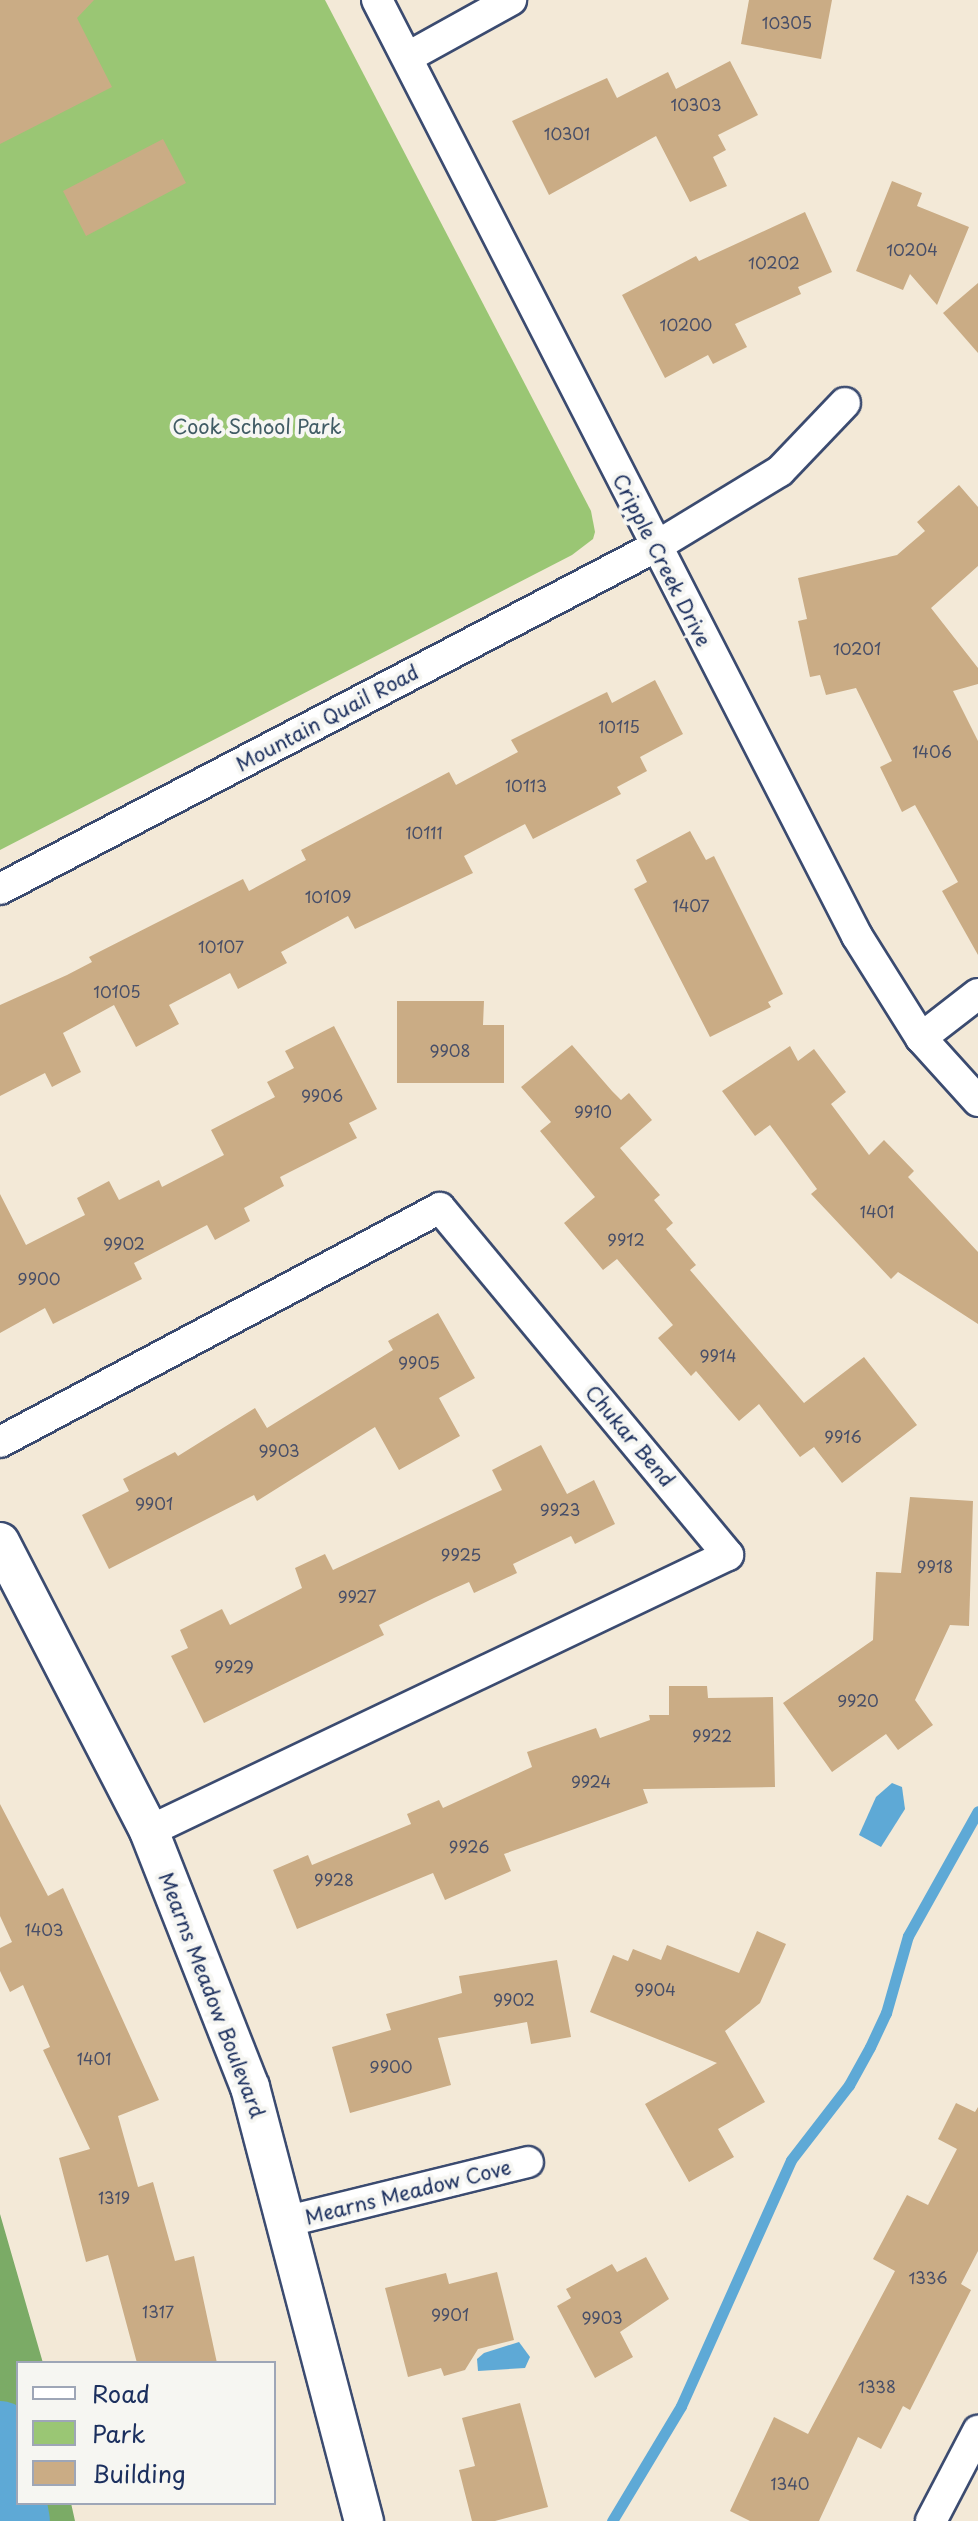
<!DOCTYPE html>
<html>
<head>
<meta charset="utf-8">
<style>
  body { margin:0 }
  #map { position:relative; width:978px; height:2521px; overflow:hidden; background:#f3e9d7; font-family:"Playpen Sans",sans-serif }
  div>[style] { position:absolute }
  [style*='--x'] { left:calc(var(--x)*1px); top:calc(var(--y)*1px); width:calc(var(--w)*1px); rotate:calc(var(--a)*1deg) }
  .green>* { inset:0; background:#9ac674 }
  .forest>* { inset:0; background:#7bab66 }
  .water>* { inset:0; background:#5ea9d6 }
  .stream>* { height:11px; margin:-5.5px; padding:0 5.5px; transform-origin:5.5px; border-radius:5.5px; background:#5ea9d6 }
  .river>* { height:68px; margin:-34px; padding:0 34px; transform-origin:34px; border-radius:34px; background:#5ea9d6 }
  .building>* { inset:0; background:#caac85 }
  .roads { filter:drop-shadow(2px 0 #3b4b70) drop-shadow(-2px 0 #3b4b70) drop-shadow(0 2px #3b4b70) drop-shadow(0 -2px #3b4b70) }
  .minor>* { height:30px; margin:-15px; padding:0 15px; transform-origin:15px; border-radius:15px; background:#fff }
  .tertiary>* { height:38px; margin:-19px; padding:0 19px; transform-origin:19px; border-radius:19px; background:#fff }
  span { translate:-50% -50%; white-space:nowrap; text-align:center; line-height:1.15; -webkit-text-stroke:8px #f6f6f2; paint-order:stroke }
  .number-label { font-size:16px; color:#474e68 }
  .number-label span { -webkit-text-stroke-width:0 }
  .park-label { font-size:20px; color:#415c65 }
  .street-label { font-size:20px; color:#1b2f5e }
  .legend { position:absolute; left:16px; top:2361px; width:260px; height:144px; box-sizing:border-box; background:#f6f6f2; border:2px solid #9ea6b7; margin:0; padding:10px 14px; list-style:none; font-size:24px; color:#1b2f5e }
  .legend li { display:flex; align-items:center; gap:16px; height:40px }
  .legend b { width:40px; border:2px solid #9ea6b7 }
</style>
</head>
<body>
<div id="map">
  <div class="green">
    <i style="clip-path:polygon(16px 0,325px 0,591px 511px,595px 532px,593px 539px,572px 555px,0 850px,0 8px)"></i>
  </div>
  <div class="forest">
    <i style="clip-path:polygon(0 2214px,43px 2363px,18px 2363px,18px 2503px,71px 2503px,75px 2521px,0 2521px)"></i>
  </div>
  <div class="water">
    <i style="clip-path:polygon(892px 1783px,902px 1787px,905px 1809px,881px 1847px,859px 1835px,876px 1797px)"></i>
    <i style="clip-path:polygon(519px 2342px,530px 2357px,525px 2368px,478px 2371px,477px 2359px,484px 2353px)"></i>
  </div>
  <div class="stream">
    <i style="--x:612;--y:2521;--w:134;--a:-59"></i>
    <i style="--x:681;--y:2406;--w:269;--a:-65.9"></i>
    <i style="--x:791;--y:2160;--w:95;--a:-52.3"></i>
    <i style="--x:849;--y:2085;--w:43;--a:-61.1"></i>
    <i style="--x:870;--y:2047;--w:38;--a:-65"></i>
    <i style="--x:886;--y:2013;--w:80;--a:-74.1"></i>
    <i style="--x:908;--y:1936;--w:143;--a:-60.8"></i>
  </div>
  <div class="river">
    <i style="--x:0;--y:2435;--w:87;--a:79.5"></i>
  </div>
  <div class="building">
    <i style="clip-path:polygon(0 0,94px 0,77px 18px,112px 87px,0 144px)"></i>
    <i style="clip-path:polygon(749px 0,832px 0,821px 59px,741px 44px)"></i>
    <i style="clip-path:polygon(730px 61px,758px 115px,718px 135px,726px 150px,713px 157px,727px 186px,690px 202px,656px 136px,549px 195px,512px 121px,607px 78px,617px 98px,668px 72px,676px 89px)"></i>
    <i style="clip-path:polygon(163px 139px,186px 183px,86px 236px,63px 191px)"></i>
    <i style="clip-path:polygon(892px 181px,922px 193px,917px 206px,969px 227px,937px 305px,910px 274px,903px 290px,856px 271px)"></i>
    <i style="clip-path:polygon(805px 212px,832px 272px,798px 287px,801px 294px,735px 324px,747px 347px,713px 364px,708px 355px,665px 378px,622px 295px,696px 256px,699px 261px)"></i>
    <i style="clip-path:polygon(978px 283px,978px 353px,943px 313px)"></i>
    <i style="clip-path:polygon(959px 485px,978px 507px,978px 566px,931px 608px,978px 668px,978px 684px,953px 691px,978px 741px,978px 955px,942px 891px,958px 882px,915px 805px,902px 812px,880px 767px,892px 761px,856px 688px,826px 695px,820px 675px,810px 677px,798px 621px,807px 619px,798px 578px,897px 555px,925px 531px,917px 522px)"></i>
    <i style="clip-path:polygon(655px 680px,683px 734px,640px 757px,647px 771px,617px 787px,621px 794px,533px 839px,525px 824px,464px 856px,473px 873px,355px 929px,348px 916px,281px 952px,287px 963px,238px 989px,230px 973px,169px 1005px,179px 1024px,136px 1047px,114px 1005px,63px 1033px,81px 1072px,52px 1087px,45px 1073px,0 1096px,0 1005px,67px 975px,92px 962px,89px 957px,243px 879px,249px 891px,306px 860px,301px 850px,449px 772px,456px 785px,518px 752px,511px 740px,607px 692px,612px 703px)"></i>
    <i style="clip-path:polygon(690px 831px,706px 860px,714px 856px,783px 994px,768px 1002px,771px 1007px,710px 1037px,634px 889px,647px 882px,636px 860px)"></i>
    <i style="clip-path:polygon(397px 1001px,484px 1001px,483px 1025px,504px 1025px,504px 1083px,397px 1083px)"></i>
    <i style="clip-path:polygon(334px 1026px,377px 1109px,349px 1123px,357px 1138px,280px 1177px,284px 1186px,244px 1208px,250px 1221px,215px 1240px,207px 1225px,134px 1263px,142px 1279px,53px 1324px,45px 1308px,0 1333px,0 1194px,26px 1245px,85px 1215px,77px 1198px,109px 1181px,119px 1200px,159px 1180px,162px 1187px,224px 1155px,211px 1130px,275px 1097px,267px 1082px,294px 1068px,285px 1051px)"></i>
    <i style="clip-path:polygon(572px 1045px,612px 1091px,621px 1100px,629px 1093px,652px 1120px,620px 1148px,660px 1195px,654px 1200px,673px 1223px,666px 1229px,696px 1265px,690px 1270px,804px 1403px,864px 1357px,917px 1425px,842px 1483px,814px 1447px,800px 1457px,759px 1404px,739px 1421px,696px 1371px,691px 1376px,658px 1338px,673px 1325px,617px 1259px,603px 1270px,564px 1223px,595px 1197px,540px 1131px,551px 1122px,521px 1087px)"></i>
    <i style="clip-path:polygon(790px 1046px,798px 1061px,814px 1049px,846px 1092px,831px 1104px,869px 1155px,884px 1140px,914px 1171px,908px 1177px,978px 1252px,978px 1324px,898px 1272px,891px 1279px,811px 1194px,817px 1189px,770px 1125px,755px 1136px,722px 1091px)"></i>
    <i style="clip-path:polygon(438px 1313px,475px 1378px,439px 1398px,460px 1436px,399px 1470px,375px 1427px,257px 1501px,254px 1495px,109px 1569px,82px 1515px,129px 1491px,123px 1479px,175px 1452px,178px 1456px,255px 1408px,267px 1428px,393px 1350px,388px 1341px)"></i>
    <i style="clip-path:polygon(541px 1445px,567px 1494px,594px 1480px,615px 1524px,575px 1544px,571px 1536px,513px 1564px,517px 1573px,474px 1593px,469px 1582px,434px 1598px,379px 1625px,384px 1635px,204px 1723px,171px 1656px,188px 1648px,180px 1630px,222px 1609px,230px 1625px,302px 1588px,295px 1568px,325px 1554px,333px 1570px,502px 1490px,492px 1470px)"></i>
    <i style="clip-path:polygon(910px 1497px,973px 1501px,969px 1626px,950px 1625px,915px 1700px,933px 1725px,898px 1750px,886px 1734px,832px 1772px,783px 1703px,873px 1640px,876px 1572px,901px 1573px)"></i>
    <i style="clip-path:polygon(669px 1686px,707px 1686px,708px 1698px,773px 1697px,775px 1787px,643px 1789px,648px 1803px,504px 1854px,511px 1871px,445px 1900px,433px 1873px,297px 1929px,273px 1870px,308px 1855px,312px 1865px,411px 1824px,407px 1814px,439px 1800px,443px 1808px,532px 1767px,527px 1752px,596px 1728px,600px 1738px,650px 1720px,649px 1715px,669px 1715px)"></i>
    <i style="clip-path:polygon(0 1804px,48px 1896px,63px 1888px,159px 2100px,118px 2116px,138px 2187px,153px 2182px,175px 2261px,194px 2256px,217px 2363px,137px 2363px,108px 2255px,86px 2262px,59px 2158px,90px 2149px,43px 2050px,50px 2047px,23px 1985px,10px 1992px,0 1971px,0 1948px,12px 1942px,0 1916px)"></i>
    <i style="clip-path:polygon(757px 1931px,786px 1944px,760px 2003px,725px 2031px,765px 2102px,718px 2129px,734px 2157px,689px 2182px,645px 2104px,717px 2063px,590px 2012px,613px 1955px,628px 1961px,633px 1949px,661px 1960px,667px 1945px,739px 1973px)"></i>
    <i style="clip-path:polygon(557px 1960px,571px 2037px,531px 2044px,527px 2022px,438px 2038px,451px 2085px,350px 2113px,332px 2047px,391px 2030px,386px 2014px,462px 1993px,459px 1976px)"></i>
    <i style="clip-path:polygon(956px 2103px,975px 2112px,978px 2107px,978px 2251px,961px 2284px,971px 2290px,910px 2410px,903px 2406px,881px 2449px,858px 2437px,819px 2521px,750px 2521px,730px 2511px,774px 2417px,808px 2434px,895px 2271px,873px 2259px,907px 2195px,928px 2205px,957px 2149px,938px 2139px)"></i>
    <i style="clip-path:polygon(646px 2257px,669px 2299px,620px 2332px,633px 2357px,595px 2378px,557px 2306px,571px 2298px,566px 2289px,612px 2264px,617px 2272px)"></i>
    <i style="clip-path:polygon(497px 2272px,514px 2340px,478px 2349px,465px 2370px,444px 2376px,441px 2368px,408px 2377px,385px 2288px,446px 2273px,449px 2284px)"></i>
    <i style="clip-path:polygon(520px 2403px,548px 2507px,495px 2521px,472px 2521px,459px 2470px,475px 2466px,462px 2418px)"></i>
  </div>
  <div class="roads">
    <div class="minor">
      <i style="--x:377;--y:0;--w:1052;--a:62.85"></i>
      <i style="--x:857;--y:936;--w:120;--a:57.9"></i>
      <i style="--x:921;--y:1038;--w:85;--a:47.9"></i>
      <i style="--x:408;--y:57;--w:118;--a:-29"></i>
      <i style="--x:0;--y:889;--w:739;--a:-27.57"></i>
      <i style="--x:655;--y:547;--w:146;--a:-31.3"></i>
      <i style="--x:780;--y:471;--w:94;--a:-46.3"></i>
      <i style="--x:921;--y:1038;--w:72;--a:-37.7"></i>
      <i style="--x:0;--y:1442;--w:498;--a:-28"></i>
      <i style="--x:440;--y:1208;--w:451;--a:50.3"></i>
      <i style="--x:728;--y:1555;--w:641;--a:154.51"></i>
      <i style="--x:288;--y:2221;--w:247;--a:-13.8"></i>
      <i style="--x:931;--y:2521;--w:102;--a:-62.4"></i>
    </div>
    <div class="tertiary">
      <i style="--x:0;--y:1542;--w:325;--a:62.7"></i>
      <i style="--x:149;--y:1831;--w:275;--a:68.5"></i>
      <i style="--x:250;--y:2087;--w:449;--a:75.3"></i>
    </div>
  </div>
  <div class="number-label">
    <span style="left:787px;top:22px">10305</span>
    <span style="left:696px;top:104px">10303</span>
    <span style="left:567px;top:133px">10301</span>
    <span style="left:912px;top:249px">10204</span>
    <span style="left:774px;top:262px">10202</span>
    <span style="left:686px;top:324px">10200</span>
    <span style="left:857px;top:648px">10201</span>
    <span style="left:619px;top:726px">10115</span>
    <span style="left:932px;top:751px">1406</span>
    <span style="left:526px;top:785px">10113</span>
    <span style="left:424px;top:832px">10111</span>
    <span style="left:328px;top:896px">10109</span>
    <span style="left:691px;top:905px">1407</span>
    <span style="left:221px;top:946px">10107</span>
    <span style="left:117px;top:991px">10105</span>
    <span style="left:450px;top:1050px">9908</span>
    <span style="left:322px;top:1095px">9906</span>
    <span style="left:593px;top:1111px">9910</span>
    <span style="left:877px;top:1211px">1401</span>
    <span style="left:626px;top:1239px">9912</span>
    <span style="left:124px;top:1243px">9902</span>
    <span style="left:39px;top:1278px">9900</span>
    <span style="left:718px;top:1355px">9914</span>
    <span style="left:419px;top:1362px">9905</span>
    <span style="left:843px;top:1436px">9916</span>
    <span style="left:279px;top:1450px">9903</span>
    <span style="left:154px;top:1503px">9901</span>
    <span style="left:560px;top:1509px">9923</span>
    <span style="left:461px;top:1554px">9925</span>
    <span style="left:935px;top:1566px">9918</span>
    <span style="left:357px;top:1596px">9927</span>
    <span style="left:234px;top:1666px">9929</span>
    <span style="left:858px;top:1700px">9920</span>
    <span style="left:712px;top:1735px">9922</span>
    <span style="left:591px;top:1781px">9924</span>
    <span style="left:469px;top:1846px">9926</span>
    <span style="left:334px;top:1879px">9928</span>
    <span style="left:44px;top:1929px">1403</span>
    <span style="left:655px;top:1989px">9904</span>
    <span style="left:514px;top:1999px">9902</span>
    <span style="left:94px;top:2058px">1401</span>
    <span style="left:391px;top:2066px">9900</span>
    <span style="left:114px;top:2197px">1319</span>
    <span style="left:928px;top:2277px">1336</span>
    <span style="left:158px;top:2311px">1317</span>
    <span style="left:450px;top:2314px">9901</span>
    <span style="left:602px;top:2317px">9903</span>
    <span style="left:877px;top:2386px">1338</span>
    <span style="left:790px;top:2483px">1340</span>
  </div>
  <div class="park-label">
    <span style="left:257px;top:426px">Cook School Park</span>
  </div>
  <div class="street-label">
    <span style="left:662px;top:560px;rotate:63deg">Cripple Creek Drive</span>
    <span style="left:327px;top:718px;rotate:-28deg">Mountain Quail Road</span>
    <span style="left:630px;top:1436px;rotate:50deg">Chukar Bend</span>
    <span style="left:212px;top:1995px;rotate:69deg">Mearns Meadow Boulevard</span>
    <span style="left:408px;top:2192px;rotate:-14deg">Mearns Meadow Cove</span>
  </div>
  <ul class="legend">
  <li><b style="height:10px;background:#fff"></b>Road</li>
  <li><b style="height:22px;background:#9ac674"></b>Park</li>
  <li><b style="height:22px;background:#caac85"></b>Building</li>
  </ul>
</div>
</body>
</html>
